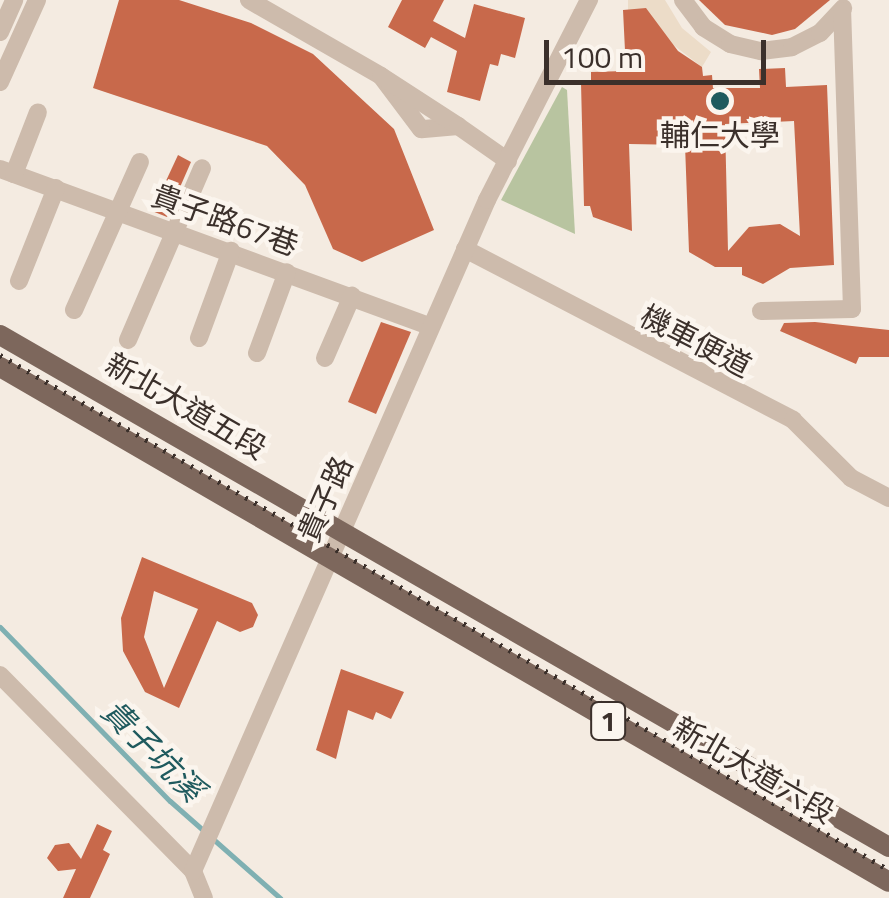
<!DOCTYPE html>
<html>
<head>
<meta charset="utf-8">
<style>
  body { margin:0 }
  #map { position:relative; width:889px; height:898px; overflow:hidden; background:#f4ebe1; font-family:"Titillium Web","Noto Sans TC",sans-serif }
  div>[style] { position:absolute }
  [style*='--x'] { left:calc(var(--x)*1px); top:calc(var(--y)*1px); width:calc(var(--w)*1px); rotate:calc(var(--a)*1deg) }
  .green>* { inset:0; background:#b8c4a0 }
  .plaza>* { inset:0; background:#ecdcc8 }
  .stream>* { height:5px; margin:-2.5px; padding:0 2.5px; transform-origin:2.5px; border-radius:2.5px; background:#7fb0b2 }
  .building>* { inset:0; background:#c8694b }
  .minor>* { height:18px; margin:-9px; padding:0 9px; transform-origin:9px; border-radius:9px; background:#cdbbac }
  .major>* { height:20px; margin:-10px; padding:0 10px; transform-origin:10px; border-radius:10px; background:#7d675c }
  .rail>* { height:5px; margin-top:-2.5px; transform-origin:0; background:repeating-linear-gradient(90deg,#3b302b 0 2.5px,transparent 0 10.5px) }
  .dots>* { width:28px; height:28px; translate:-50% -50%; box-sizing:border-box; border:5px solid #fbf5ee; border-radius:50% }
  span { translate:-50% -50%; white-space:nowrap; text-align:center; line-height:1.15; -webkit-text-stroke:9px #fbf5ee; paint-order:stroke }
  .shield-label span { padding:2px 8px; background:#fbf5ee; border:2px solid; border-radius:8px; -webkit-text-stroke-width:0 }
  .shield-label { font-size:28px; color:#3b302b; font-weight:700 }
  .poi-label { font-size:30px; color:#3b302b }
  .street-label { font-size:30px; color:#3b302b }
  .water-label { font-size:32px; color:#1f5a5e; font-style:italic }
  .scale { position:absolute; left:544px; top:40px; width:222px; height:45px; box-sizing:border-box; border:5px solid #3b302b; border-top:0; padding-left:12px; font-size:30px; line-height:35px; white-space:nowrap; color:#3b302b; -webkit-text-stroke:8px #fbf5ee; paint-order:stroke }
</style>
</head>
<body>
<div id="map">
  <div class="green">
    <i style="clip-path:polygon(562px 87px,567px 90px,575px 234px,501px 200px)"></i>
  </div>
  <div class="plaza">
    <i style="clip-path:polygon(628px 0,665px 0,682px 28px,711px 52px,702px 67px,628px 10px)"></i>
  </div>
  <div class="stream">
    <i style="--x:0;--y:627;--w:243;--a:45.7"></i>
    <i style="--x:170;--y:801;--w:147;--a:41.4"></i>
  </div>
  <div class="building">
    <i style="clip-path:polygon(119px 0,179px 0,251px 23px,313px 54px,394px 129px,434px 230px,362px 262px,333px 249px,305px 185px,267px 146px,93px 88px)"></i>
    <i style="clip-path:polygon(402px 0,444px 0,433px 21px,465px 38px,474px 4px,525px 18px,515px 58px,501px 54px,498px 66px,490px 64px,480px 101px,447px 92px,457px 51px,431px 37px,425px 48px,388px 27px)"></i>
    <i style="clip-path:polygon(699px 0,830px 0,795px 29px,772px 35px,725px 25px)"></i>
    <i style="clip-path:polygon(evenodd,646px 8px,678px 51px,702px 67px,703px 76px,712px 75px,713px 88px,760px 88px,759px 69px,785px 68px,786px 87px,827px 85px,834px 265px,790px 268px,763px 284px,742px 275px,742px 267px,715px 267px,689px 252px,685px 145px,629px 144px,632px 231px,593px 217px,590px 206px,584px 206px,581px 83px,591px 83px,591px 72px,626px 71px,623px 10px,646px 8px,794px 121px,800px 236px,780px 224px,749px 227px,728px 251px,725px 124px,794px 121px)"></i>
    <i style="clip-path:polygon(178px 155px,191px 162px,167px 217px,152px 211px)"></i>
    <i style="clip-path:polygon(381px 322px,411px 332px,376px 414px,348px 402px)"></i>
    <i style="clip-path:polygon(815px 322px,889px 330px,889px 357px,859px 357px,856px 364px,780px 331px,784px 323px)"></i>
    <i style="clip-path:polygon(evenodd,142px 557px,252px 603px,258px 615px,253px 627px,240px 632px,217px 621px,179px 708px,145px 692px,123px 651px,121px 618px,142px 557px,154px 591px,198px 609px,164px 688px,144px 637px,154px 591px)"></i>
    <i style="clip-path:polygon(341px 669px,404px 692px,391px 719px,376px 712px,373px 720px,348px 710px,336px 759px,316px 750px)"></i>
    <i style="clip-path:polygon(97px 824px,112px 831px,103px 850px,110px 854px,90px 898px,63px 898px,76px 869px,58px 871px,47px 858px,55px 845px,69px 843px,81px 859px)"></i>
  </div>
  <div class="minor">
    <i style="--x:249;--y:0;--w:152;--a:29.9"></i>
    <i style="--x:683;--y:0;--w:34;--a:53"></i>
    <i style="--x:703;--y:27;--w:32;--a:32"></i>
    <i style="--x:730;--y:44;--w:32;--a:13"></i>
    <i style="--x:761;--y:51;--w:31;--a:-7"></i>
    <i style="--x:792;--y:47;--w:31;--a:-27"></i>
    <i style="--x:820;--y:33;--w:34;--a:-47"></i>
    <i style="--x:0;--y:32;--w:35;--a:-66"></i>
    <i style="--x:0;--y:82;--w:90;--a:-65.7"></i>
    <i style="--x:458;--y:126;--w:37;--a:175"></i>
    <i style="--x:421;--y:129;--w:66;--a:-127"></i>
    <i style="--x:381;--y:76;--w:92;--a:33"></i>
    <i style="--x:458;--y:126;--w:61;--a:35"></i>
    <i style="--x:0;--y:169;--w:458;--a:20.1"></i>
    <i style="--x:14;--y:174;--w:66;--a:-68.8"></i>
    <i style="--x:465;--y:249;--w:370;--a:27.5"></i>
    <i style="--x:793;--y:420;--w:82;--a:45"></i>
    <i style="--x:851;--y:478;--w:43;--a:27.8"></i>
    <i style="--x:19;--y:281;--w:100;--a:-68.3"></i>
    <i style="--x:74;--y:310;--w:162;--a:-66"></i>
    <i style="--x:761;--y:311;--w:91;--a:-1.3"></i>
    <i style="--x:852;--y:309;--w:298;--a:-91.9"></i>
    <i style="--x:199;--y:338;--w:93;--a:-69.8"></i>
    <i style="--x:128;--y:340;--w:187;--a:-66.7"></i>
    <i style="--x:257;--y:353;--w:86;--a:-69.7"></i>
    <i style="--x:325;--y:358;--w:68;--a:-66.5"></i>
    <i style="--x:0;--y:675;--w:275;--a:45.4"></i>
    <i style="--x:193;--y:871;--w:29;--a:68"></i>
    <i style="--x:193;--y:871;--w:733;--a:-66.34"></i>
    <i style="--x:487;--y:200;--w:225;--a:-63"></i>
  </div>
  <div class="major">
    <i style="--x:0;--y:335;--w:1026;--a:29.94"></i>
    <i style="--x:0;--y:367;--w:1027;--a:30.08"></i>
  </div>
  <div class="rail">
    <i style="--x:0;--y:355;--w:1027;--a:30.08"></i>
  </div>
  <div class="dots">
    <i style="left:720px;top:101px;background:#1f5a5e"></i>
  </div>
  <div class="shield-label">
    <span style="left:608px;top:721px">1</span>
  </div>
  <div class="poi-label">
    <span style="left:720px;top:135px">輔仁大學</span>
  </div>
  <div class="street-label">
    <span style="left:225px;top:220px;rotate:20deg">貴子路67巷</span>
    <span style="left:696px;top:341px;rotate:27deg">機車便道</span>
    <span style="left:186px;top:406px;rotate:30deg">新北大道五段</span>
    <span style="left:325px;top:499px;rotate:-66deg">貴子路</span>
    <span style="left:754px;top:770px;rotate:30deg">新北大道六段</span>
  </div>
  <div class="water-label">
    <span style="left:153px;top:750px;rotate:45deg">貴子坑溪</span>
  </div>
  <div class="scale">100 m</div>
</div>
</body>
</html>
